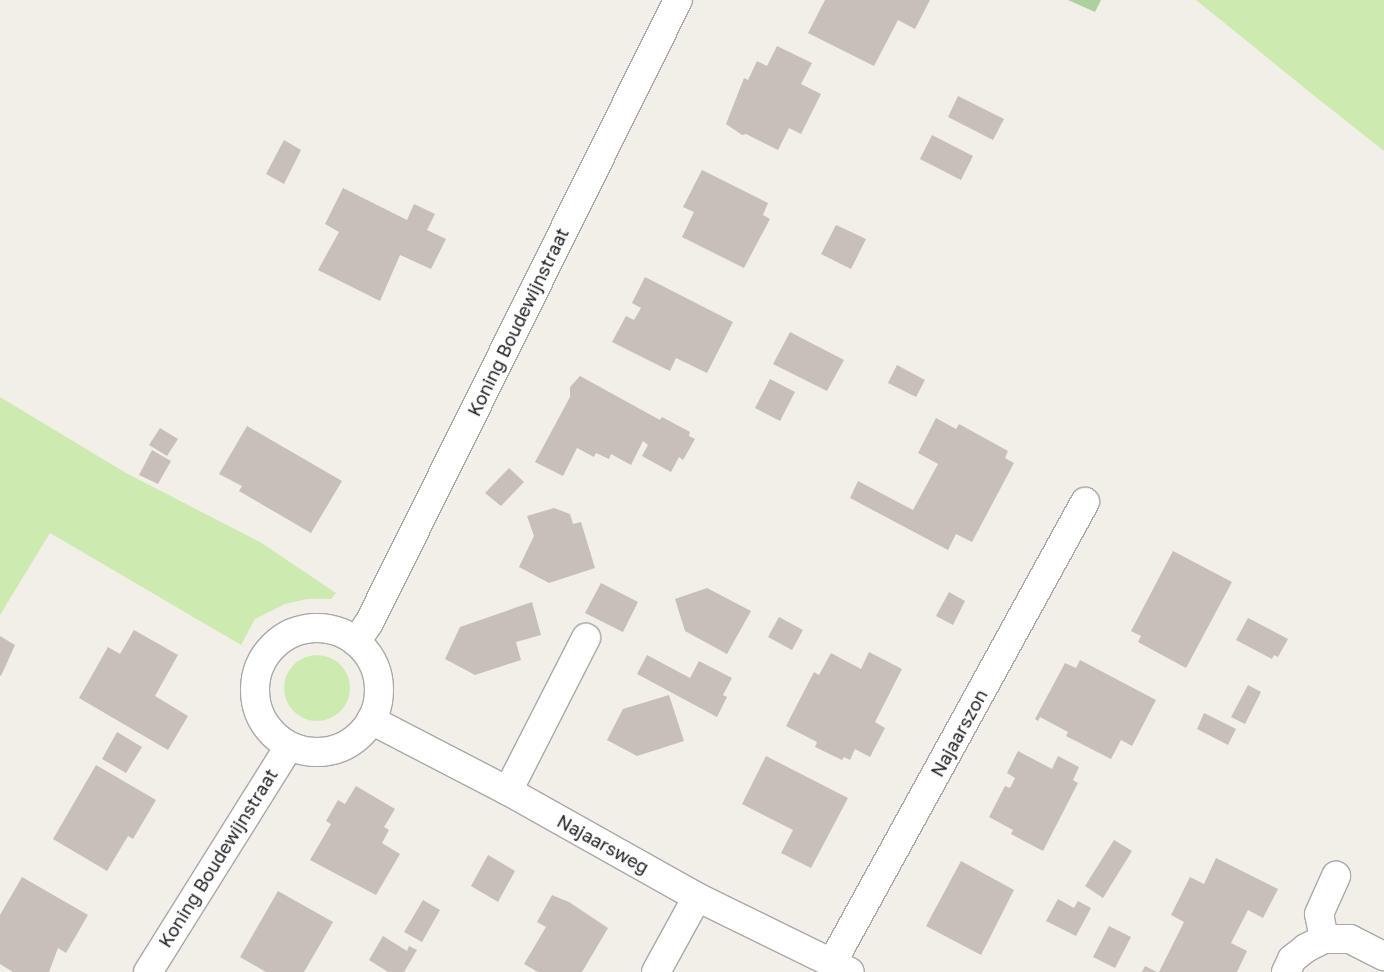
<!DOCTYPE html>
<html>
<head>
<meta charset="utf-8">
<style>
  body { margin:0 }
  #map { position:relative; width:1384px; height:972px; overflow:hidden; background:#f2efe9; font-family:"Golos Text",sans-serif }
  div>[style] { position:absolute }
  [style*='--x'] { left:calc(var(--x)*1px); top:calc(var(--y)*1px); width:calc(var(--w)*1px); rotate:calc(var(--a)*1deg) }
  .grass>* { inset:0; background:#cdebb0 }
  .round { border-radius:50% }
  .forest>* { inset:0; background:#add19e }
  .building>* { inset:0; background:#c7bfb8 }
  .roads { filter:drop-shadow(1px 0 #a9a9a9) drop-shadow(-1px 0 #a9a9a9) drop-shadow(0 1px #a9a9a9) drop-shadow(0 -1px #a9a9a9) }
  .minor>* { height:28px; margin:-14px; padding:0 14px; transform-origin:14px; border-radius:14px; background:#fff }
  .minor>.ring { margin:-14px; padding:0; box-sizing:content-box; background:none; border:28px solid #fff; border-radius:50% }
  span { translate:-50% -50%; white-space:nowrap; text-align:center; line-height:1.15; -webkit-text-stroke:4px #fff; paint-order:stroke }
  .street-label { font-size:18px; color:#222 }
</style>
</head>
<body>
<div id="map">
  <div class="grass">
    <i style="clip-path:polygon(1196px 0,1384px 0,1384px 151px,1317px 98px)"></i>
    <i style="clip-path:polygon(0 397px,126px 473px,260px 542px,336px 593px,331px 599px,307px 599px,285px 604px,255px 619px,241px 645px,50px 533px,0 615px)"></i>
    <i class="round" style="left:284px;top:655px;width:66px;height:66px"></i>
  </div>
  <div class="forest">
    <i style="clip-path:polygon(1068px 0,1101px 0,1095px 12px)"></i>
  </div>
  <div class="building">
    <i style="clip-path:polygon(825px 0,930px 0,915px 29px,898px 20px,874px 66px,808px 33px)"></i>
    <i style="clip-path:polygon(777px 46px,812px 63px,801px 84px,821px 94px,801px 134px,789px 128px,778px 150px,746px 134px,742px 135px,726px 124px,744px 78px,748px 80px,757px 61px,767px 66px)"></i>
    <i style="clip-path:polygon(958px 96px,1004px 119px,993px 140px,948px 117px)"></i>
    <i style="clip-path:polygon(932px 135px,973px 156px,961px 180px,920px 159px)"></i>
    <i style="clip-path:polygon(284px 140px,301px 150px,284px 184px,266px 174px)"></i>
    <i style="clip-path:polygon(702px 170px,768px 203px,763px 215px,770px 219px,744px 268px,682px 237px,694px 212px,683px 207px)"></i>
    <i style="clip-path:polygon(343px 188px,407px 220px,414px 204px,435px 214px,427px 230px,446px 239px,431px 269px,400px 255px,380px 301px,318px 270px,339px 232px,325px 224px)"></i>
    <i style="clip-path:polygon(836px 225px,866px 239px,851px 269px,821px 254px)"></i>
    <i style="clip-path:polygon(645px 277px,733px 322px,707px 373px,676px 358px,670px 371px,612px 342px,626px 316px,634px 320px,641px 308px,632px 303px)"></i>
    <i style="clip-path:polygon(790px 332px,844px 360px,827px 391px,773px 364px)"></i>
    <i style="clip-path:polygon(897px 365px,925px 380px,916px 397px,888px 383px)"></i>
    <i style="clip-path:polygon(580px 376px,660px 420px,662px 417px,690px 432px,689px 436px,695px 439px,683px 460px,679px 457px,671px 472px,642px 456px,648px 445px,643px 441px,631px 465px,611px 454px,609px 459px,596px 453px,594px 457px,577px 448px,563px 476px,535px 462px,570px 397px,570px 387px)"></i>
    <i style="clip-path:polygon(770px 379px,795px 392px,780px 421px,755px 408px)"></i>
    <i style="clip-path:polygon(936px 418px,956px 429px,959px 424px,1008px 451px,1005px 458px,1014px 463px,972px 542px,956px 534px,948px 550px,850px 498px,858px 481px,913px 510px,938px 464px,918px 453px)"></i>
    <i style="clip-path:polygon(247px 426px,342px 481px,311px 533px,239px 491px,242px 486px,219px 474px)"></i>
    <i style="clip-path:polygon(160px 428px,178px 439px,167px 456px,149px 445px)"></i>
    <i style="clip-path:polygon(152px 450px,171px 461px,158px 484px,139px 475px)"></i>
    <i style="clip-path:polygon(509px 468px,524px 482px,501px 506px,485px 493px)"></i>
    <i style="clip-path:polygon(554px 508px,570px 514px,573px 524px,581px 522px,595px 568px,549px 583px,519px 567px,534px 536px,527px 516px)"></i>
    <i style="clip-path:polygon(1173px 551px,1232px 582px,1186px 668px,1138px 642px,1141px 636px,1131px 631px)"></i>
    <i style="clip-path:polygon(601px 583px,638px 602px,623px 632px,585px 613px)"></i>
    <i style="clip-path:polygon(707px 588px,751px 611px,727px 654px,685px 631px,675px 599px)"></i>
    <i style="clip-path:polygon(949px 592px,965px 601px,953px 625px,936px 616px)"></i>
    <i style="clip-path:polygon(532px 602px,541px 635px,516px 642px,521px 660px,475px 675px,445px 659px,460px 627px)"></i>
    <i style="clip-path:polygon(779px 617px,803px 630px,792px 650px,768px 637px)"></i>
    <i style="clip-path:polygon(1248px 618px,1288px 639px,1278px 657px,1274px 655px,1272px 659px,1236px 640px)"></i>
    <i style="clip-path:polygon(134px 630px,178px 655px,155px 696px,188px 716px,168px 750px,79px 698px,108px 647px,120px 654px)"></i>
    <i style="clip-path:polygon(0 636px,15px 645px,1px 676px,0 675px)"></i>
    <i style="clip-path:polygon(869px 652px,902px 669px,875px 722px,885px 728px,870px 757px,855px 749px,850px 760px,844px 757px,842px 760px,815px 747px,817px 742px,786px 726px,814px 672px,819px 675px,831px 653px,861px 669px)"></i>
    <i style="clip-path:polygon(647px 655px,690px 678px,699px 661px,732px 678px,723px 695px,727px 697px,717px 717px,637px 674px)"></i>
    <i style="clip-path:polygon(1080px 660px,1156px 700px,1132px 746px,1121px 740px,1111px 759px,1066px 736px,1068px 732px,1040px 717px,1038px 721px,1035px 719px,1065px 663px,1076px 668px)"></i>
    <i style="clip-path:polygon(1248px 685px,1261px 692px,1245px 724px,1231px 717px)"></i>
    <i style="clip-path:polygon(669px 695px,684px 741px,637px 756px,607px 740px,623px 709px)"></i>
    <i style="clip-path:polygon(1204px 713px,1236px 729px,1228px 745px,1197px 729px)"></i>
    <i style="clip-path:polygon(117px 732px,142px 747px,126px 773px,102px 759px)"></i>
    <i style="clip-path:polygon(1018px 751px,1052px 769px,1058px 756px,1079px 767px,1073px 780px,1078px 783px,1043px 851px,1011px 834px,1013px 830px,989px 817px,1005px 786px,1010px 788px,1015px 778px,1007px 773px)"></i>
    <i style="clip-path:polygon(766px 756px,848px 798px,811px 868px,781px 853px,793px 830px,742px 804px)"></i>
    <i style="clip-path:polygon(96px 765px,156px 800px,133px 839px,128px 836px,107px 871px,53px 839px)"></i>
    <i style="clip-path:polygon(356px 786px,395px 809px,384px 827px,389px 830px,382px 843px,400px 854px,376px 895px,310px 860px,331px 824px,326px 821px,338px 800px,345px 804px)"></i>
    <i style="clip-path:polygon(1114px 840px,1132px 851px,1103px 898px,1085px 886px)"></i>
    <i style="clip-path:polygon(488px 855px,515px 871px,498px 902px,471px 886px)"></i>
    <i style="clip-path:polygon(1216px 858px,1278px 889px,1263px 918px,1248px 910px,1231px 943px,1247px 951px,1237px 972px,1159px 972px,1184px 922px,1171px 915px,1190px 877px,1204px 884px)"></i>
    <i style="clip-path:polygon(961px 861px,1014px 890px,981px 955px,926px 926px)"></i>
    <i style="clip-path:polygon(22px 877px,88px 915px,66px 953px,58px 948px,49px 972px,13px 972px,0 964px,0 915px)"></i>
    <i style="clip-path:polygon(278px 891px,333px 922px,304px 972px,266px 972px,240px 957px)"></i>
    <i style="clip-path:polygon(552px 895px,569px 902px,608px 928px,582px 972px,538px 972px,524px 964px,546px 927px,537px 922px)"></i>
    <i style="clip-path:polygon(1058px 899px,1074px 908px,1078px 901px,1091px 908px,1076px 936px,1046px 921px)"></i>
    <i style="clip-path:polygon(423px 900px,440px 910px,422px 942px,404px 932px)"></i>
    <i style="clip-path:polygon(1109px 926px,1131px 937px,1115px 968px,1093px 957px)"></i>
    <i style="clip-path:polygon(383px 936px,407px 951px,409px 946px,417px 950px,404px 972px,388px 972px,369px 960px)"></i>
    <i style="clip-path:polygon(1145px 966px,1157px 972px,1142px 972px)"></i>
  </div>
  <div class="roads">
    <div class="minor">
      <i class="ring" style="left:255px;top:628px;width:96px;height:96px"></i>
      <i style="--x:356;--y:642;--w:23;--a:-56"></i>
      <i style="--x:369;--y:623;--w:695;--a:-63.62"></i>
      <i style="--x:371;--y:720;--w:154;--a:27.4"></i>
      <i style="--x:508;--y:791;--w:217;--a:29.3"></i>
      <i style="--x:697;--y:897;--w:170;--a:26.1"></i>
      <i style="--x:508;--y:791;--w:172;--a:-63"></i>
      <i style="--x:1324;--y:939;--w:25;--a:-101"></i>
      <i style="--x:1319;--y:914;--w:42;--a:-65.9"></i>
      <i style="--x:832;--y:963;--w:526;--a:-61.24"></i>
      <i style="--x:148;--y:972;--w:266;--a:-58"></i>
      <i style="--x:656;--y:972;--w:85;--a:-61.3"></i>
      <i style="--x:1286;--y:972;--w:14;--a:-65"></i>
      <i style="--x:1292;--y:959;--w:18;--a:-38"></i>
      <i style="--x:1306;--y:948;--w:20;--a:-27"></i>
      <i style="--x:1324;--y:939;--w:26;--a:0"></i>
      <i style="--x:1350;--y:939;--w:38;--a:27"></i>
    </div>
  </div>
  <div class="street-label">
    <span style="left:518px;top:322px;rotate:-64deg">Koning Boudewijnstraat</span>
    <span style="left:959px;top:733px;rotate:-61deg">Najaarszon</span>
    <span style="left:603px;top:844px;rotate:29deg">Najaarsweg</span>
    <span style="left:218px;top:858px;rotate:-58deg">Koning Boudewijnstraat</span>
  </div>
</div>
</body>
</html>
